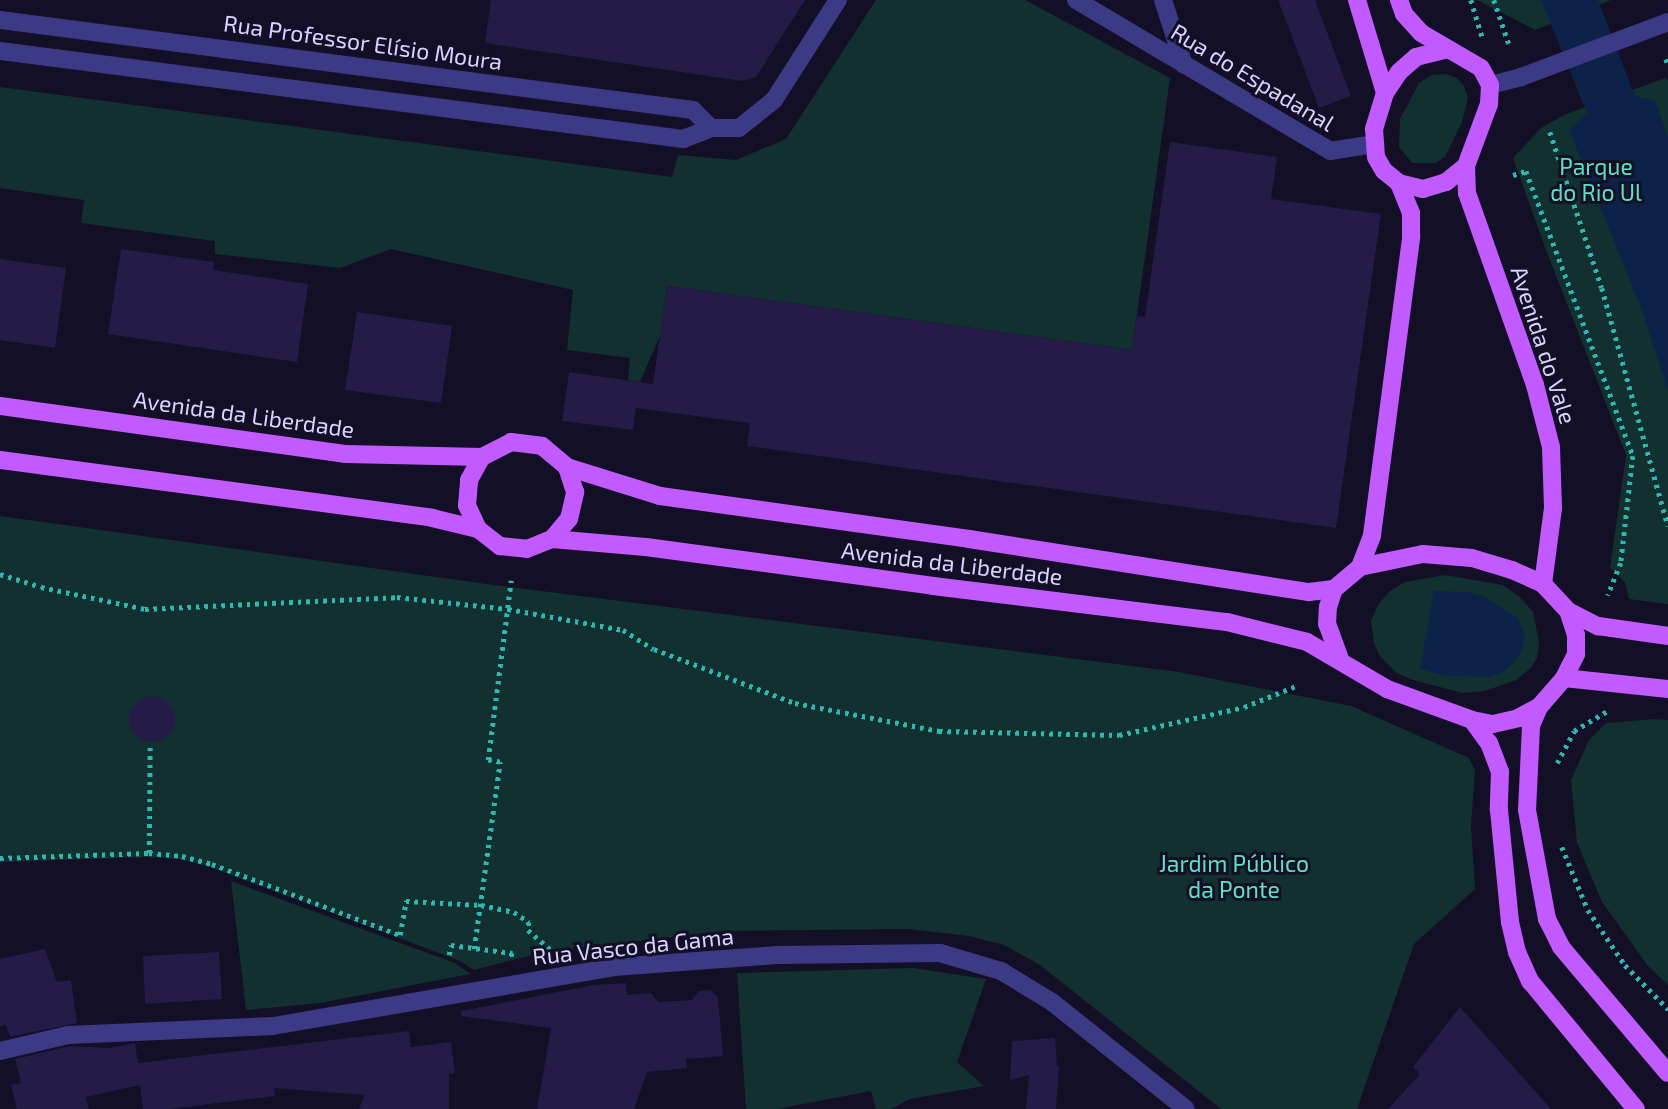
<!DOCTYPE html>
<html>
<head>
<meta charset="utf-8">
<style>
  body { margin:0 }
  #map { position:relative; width:1668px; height:1109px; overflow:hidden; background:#130f26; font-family:"Exo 2",sans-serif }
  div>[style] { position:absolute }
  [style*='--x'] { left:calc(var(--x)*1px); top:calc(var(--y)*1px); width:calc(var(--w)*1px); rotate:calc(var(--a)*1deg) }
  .green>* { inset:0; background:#12302f }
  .water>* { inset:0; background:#0c2248 }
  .building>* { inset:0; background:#241b47 }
  .round { border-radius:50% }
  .path>* { height:4.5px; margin-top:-2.25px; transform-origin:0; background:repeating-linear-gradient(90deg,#2fb8b0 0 3.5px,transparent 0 8.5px) }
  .minor>* { height:18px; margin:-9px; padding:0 9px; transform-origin:9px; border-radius:9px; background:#3d3a85 }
  .major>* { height:18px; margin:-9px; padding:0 9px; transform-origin:9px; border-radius:9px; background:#c25bff }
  span { translate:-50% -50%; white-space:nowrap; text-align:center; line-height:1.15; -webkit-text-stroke:6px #130f26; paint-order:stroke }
  .street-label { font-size:23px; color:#d9d4ff }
  .park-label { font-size:23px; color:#5fe0c0 }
</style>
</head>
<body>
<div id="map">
  <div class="green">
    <i style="clip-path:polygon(876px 0,1025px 0,1170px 78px,1132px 350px,667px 286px,660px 336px,640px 382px,628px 380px,630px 358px,567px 350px,573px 290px,391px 249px,340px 268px,215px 254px,215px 241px,81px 223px,84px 200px,0 188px,0 87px,672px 177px,678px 155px,736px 160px,786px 139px)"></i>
    <i style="clip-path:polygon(1477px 0,1611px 0,1535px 30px)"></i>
    <i style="clip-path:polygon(1445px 74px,1457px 78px,1464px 86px,1468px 98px,1462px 122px,1445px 157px,1435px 163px,1412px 163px,1399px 147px,1400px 119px,1419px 83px,1432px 75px)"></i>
    <i style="clip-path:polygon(1665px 78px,1668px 80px,1668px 604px,1629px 599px,1625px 582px,1610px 568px,1626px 455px,1546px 250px,1513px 158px,1541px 128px,1564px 115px)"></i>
    <i style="clip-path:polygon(0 516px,486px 584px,1179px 672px,1351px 706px,1469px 758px,1475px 770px,1471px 826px,1475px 889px,1414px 944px,1357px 1109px,1221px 1109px,1040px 965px,1004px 945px,969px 936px,908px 929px,725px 931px,544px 952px,474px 970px,460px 961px,210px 867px,180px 859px,147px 857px,0 862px)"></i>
    <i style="clip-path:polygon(1445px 575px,1503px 585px,1520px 597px,1533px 612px,1539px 642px,1537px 658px,1531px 668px,1516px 680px,1485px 691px,1462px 693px,1410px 679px,1395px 672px,1379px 655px,1374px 643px,1371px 621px,1378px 605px,1390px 591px,1405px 582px)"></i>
    <i style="clip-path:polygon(1655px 719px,1668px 720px,1668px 985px,1648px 966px,1602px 902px,1577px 843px,1571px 780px,1589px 740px,1606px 723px)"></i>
    <i style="clip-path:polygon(231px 881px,455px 963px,470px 974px,320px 1003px,246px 1010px)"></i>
    <i style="clip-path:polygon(913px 968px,986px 979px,957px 1062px,984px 1086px,910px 1099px,891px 1109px,876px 1109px,871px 1091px,777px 1109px,746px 1109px,737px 973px)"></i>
  </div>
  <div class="water">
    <i style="clip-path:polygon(1541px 0,1598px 0,1635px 96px,1655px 100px,1668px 138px,1668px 390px,1641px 308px,1569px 130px,1587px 113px)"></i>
    <i style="clip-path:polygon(1434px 591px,1467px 592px,1485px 597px,1518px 618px,1525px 636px,1522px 650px,1514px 662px,1504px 672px,1489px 677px,1447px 676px,1420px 669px)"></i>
  </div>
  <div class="building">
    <i style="clip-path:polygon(491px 0,805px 0,756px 77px,742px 81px,485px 43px)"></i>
    <i style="clip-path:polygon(1278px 0,1315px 0,1351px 96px,1319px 108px)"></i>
    <i style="clip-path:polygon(1170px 142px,1277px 157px,1271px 199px,1381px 214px,1336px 528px,747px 446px,750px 423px,695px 416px,636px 408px,633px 430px,562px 421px,569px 372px,653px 384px,667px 286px,1132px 350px,1137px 316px,1145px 317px)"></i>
    <i style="clip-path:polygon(121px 249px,214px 262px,213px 270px,308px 284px,297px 362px,108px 334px)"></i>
    <i style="clip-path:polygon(0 259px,66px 268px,55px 348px,0 340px)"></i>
    <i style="clip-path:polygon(357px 312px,452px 326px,441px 403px,345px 390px)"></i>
    <i class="round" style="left:129px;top:696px;width:46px;height:46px"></i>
    <i style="clip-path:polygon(45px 949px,57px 982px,71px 980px,77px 1023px,10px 1037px,6px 1025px,0 1026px,0 959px)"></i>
    <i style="clip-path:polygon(219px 952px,222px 999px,145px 1004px,143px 956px)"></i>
    <i style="clip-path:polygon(626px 983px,627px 995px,651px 993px,658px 1002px,692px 1000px,699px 991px,710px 990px,718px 997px,723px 1056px,686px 1059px,687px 1068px,647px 1072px,634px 1109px,537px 1109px,551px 1028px,461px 1016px,461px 1011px,594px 985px)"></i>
    <i style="clip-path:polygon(1460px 1007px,1551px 1109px,1388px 1109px,1420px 1074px,1413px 1067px)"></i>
    <i style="clip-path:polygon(409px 1031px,411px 1047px,451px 1042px,455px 1073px,449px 1074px,449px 1109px,359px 1109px,365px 1095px,274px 1088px,275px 1096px,169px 1109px,143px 1109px,140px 1085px,86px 1097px,89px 1109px,17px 1109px,11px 1085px,21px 1083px,15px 1059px,70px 1046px,110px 1048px,135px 1043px,138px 1063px)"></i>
    <i style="clip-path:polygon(1055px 1038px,1057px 1066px,1059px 1066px,1056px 1109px,1026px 1109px,1029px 1075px,1010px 1080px,1012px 1041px)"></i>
  </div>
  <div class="path">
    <i style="--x:1471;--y:0;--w:38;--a:73"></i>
    <i style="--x:1494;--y:0;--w:46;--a:71.2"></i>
    <i style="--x:1666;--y:59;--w:5;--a:68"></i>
    <i style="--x:1550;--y:132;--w:164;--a:71.6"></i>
    <i style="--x:1602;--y:288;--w:247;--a:74.5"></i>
    <i style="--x:1513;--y:175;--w:14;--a:-17"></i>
    <i style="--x:1526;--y:171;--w:304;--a:69.4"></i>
    <i style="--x:1633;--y:456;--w:108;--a:96.4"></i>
    <i style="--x:1621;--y:563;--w:35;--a:112"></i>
    <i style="--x:0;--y:574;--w:43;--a:17.6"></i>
    <i style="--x:41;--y:587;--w:106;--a:11.9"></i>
    <i style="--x:145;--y:609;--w:252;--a:-2.7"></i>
    <i style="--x:397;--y:597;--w:112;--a:6.2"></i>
    <i style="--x:508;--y:609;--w:117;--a:10.3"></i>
    <i style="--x:623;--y:630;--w:36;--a:32"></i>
    <i style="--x:654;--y:649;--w:151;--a:21"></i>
    <i style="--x:795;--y:703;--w:147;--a:11"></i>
    <i style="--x:939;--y:731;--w:180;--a:1.3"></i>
    <i style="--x:1119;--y:735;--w:128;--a:-12.6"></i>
    <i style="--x:1244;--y:707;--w:56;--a:-22"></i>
    <i style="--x:1557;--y:763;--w:36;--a:-62"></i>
    <i style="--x:1574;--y:731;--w:39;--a:-31"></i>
    <i style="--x:1562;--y:847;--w:68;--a:67.6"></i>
    <i style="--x:1588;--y:910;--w:66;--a:56.1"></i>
    <i style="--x:1625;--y:965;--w:62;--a:45.7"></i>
    <i style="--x:149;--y:853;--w:110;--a:-89.5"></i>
    <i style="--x:0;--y:858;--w:149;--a:-1.9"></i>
    <i style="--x:149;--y:853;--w:33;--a:5"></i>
    <i style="--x:182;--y:856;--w:31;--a:15"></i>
    <i style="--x:212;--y:864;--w:201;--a:20.7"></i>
    <i style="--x:400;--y:935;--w:35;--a:-80"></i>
    <i style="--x:406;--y:901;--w:75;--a:3.1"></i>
    <i style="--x:481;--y:905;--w:34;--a:12"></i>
    <i style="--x:514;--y:912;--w:18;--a:34"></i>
    <i style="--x:529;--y:922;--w:8;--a:97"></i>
    <i style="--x:528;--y:930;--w:35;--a:41"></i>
    <i style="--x:474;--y:949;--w:189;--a:-82.1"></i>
    <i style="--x:500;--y:762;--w:12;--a:-171"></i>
    <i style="--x:488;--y:760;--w:181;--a:-82.7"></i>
    <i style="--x:449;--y:955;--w:10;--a:-79"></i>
    <i style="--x:451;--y:945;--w:62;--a:7.5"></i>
    <i style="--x:512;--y:953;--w:7;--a:98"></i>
  </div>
  <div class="minor">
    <i style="--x:1076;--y:0;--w:295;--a:30.7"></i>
    <i style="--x:1330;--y:151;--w:46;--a:-8.8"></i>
    <i style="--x:1163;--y:0;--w:68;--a:72.1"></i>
    <i style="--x:0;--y:20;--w:699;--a:7.4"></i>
    <i style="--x:693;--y:110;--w:25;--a:45"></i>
    <i style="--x:0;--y:51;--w:689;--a:7.34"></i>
    <i style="--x:683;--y:139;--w:30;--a:-21"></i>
    <i style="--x:711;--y:128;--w:28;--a:0"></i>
    <i style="--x:739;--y:128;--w:45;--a:-38.7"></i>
    <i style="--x:774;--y:100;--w:119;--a:-57.4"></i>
    <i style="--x:1490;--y:85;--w:32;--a:-14"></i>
    <i style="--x:1521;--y:77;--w:157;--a:-20.5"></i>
    <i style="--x:0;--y:1051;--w:70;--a:-13.2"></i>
    <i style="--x:68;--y:1035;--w:205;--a:-2.5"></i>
    <i style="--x:273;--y:1026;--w:346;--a:-9.8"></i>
    <i style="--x:614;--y:967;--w:162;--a:-4.2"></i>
    <i style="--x:776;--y:955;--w:164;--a:-0.7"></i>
    <i style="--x:940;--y:953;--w:64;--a:16.4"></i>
    <i style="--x:1001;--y:971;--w:60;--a:31.3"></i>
    <i style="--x:1052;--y:1002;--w:171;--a:38.6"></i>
  </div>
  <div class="major">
    <i style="--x:1357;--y:0;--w:97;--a:73.2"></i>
    <i style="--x:1399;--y:0;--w:15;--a:70"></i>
    <i style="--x:1404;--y:14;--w:25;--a:48"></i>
    <i style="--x:1421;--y:33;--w:69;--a:30.3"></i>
    <i style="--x:1481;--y:68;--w:19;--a:62"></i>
    <i style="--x:1490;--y:85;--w:19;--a:93"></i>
    <i style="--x:1489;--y:104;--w:66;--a:110.4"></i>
    <i style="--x:1466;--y:166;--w:26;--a:141"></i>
    <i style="--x:1446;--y:182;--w:24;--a:163"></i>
    <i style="--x:1423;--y:189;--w:25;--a:-166"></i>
    <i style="--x:1399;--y:183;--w:19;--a:-141"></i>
    <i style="--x:1384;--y:171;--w:16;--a:-120"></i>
    <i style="--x:1376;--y:157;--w:28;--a:-94"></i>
    <i style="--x:1374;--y:129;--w:38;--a:-73"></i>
    <i style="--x:1385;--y:93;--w:25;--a:-56"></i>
    <i style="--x:1399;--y:72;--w:23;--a:-41"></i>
    <i style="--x:1416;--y:57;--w:30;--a:-14"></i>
    <i style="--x:1466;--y:166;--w:27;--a:88"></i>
    <i style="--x:1467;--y:193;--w:204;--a:70.5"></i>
    <i style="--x:1535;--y:385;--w:64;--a:75.5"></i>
    <i style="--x:1551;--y:447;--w:61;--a:88.1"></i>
    <i style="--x:1553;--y:508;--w:77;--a:97.5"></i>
    <i style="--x:0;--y:406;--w:348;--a:7.9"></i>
    <i style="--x:345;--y:454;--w:137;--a:1.3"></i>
    <i style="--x:482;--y:457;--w:33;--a:-27"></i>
    <i style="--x:511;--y:442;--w:31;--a:7"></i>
    <i style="--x:542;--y:446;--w:33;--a:40"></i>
    <i style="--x:567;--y:467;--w:97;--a:17.3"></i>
    <i style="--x:660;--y:496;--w:312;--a:7.9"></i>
    <i style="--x:969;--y:539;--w:344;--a:8.9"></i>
    <i style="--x:1309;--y:592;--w:25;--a:-7"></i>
    <i style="--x:0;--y:460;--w:436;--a:7.6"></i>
    <i style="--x:432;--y:518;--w:47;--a:13.4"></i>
    <i style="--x:478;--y:529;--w:28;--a:38"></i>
    <i style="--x:500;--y:546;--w:27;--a:6"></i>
    <i style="--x:527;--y:549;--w:27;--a:-22"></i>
    <i style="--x:552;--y:539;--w:94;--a:4.9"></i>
    <i style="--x:646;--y:547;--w:290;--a:7.7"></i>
    <i style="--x:933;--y:586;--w:296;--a:7"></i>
    <i style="--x:1227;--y:622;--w:82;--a:14"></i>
    <i style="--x:1307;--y:642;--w:93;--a:30.4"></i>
    <i style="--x:1387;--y:689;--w:90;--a:20"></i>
    <i style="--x:1472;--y:720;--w:21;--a:11"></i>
    <i style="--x:1493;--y:724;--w:26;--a:-13"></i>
    <i style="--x:1518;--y:718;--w:24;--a:-28"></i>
    <i style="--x:1539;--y:707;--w:38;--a:-49"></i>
    <i style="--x:1564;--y:678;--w:27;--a:-63"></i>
    <i style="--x:1576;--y:654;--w:19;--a:-90"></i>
    <i style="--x:1576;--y:635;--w:25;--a:-108"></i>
    <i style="--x:478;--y:529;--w:26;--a:-115"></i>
    <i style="--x:467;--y:505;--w:25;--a:-85"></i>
    <i style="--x:469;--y:480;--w:26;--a:-61"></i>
    <i style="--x:552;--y:539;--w:26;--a:-50"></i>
    <i style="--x:569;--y:519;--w:28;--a:-77"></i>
    <i style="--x:575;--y:492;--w:26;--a:-108"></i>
    <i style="--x:1360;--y:567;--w:34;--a:-69"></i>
    <i style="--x:1372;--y:535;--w:301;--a:-82.5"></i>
    <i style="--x:1411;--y:237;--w:24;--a:-90"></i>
    <i style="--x:1411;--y:213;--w:32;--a:-112"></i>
    <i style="--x:1340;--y:659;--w:37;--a:-110"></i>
    <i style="--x:1327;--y:624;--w:17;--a:-87"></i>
    <i style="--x:1328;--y:607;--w:19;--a:-72"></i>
    <i style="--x:1334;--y:589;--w:34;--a:-40"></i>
    <i style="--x:1360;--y:567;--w:64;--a:-11.7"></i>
    <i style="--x:1423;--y:554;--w:49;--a:4.7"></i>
    <i style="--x:1472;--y:558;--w:42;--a:16.7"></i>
    <i style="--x:1512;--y:570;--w:34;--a:24"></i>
    <i style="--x:1543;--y:584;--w:37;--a:47"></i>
    <i style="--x:1568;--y:611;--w:34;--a:27"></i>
    <i style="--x:1598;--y:626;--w:71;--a:8.1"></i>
    <i style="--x:1564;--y:678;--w:105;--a:6"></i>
    <i style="--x:1539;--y:707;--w:21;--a:113"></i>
    <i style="--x:1531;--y:726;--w:84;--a:92.7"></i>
    <i style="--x:1527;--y:810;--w:111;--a:79.6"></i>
    <i style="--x:1547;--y:919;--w:31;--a:63"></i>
    <i style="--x:1561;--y:947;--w:165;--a:49.7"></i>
    <i style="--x:1472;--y:720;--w:29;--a:54"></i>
    <i style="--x:1489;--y:743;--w:31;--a:69"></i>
    <i style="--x:1500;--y:772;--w:38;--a:92"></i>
    <i style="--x:1499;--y:810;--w:113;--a:84.4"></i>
    <i style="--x:1510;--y:922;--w:31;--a:77"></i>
    <i style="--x:1517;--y:952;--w:32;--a:66"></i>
    <i style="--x:1530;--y:981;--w:166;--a:50.4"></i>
  </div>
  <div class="street-label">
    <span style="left:363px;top:42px;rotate:8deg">Rua Professor Elísio Moura</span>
    <span style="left:1253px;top:77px;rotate:31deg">Rua do Espadanal</span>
    <span style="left:1544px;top:345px;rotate:72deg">Avenida do Vale</span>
    <span style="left:244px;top:414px;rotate:8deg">Avenida da Liberdade</span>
    <span style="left:952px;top:563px;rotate:7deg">Avenida da Liberdade</span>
    <span style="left:633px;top:946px;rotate:-6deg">Rua Vasco da Gama</span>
  </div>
  <div class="park-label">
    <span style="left:1596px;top:179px">Parque<br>do Rio Ul</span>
    <span style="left:1234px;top:876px">Jardim Público<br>da Ponte</span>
  </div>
</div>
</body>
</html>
